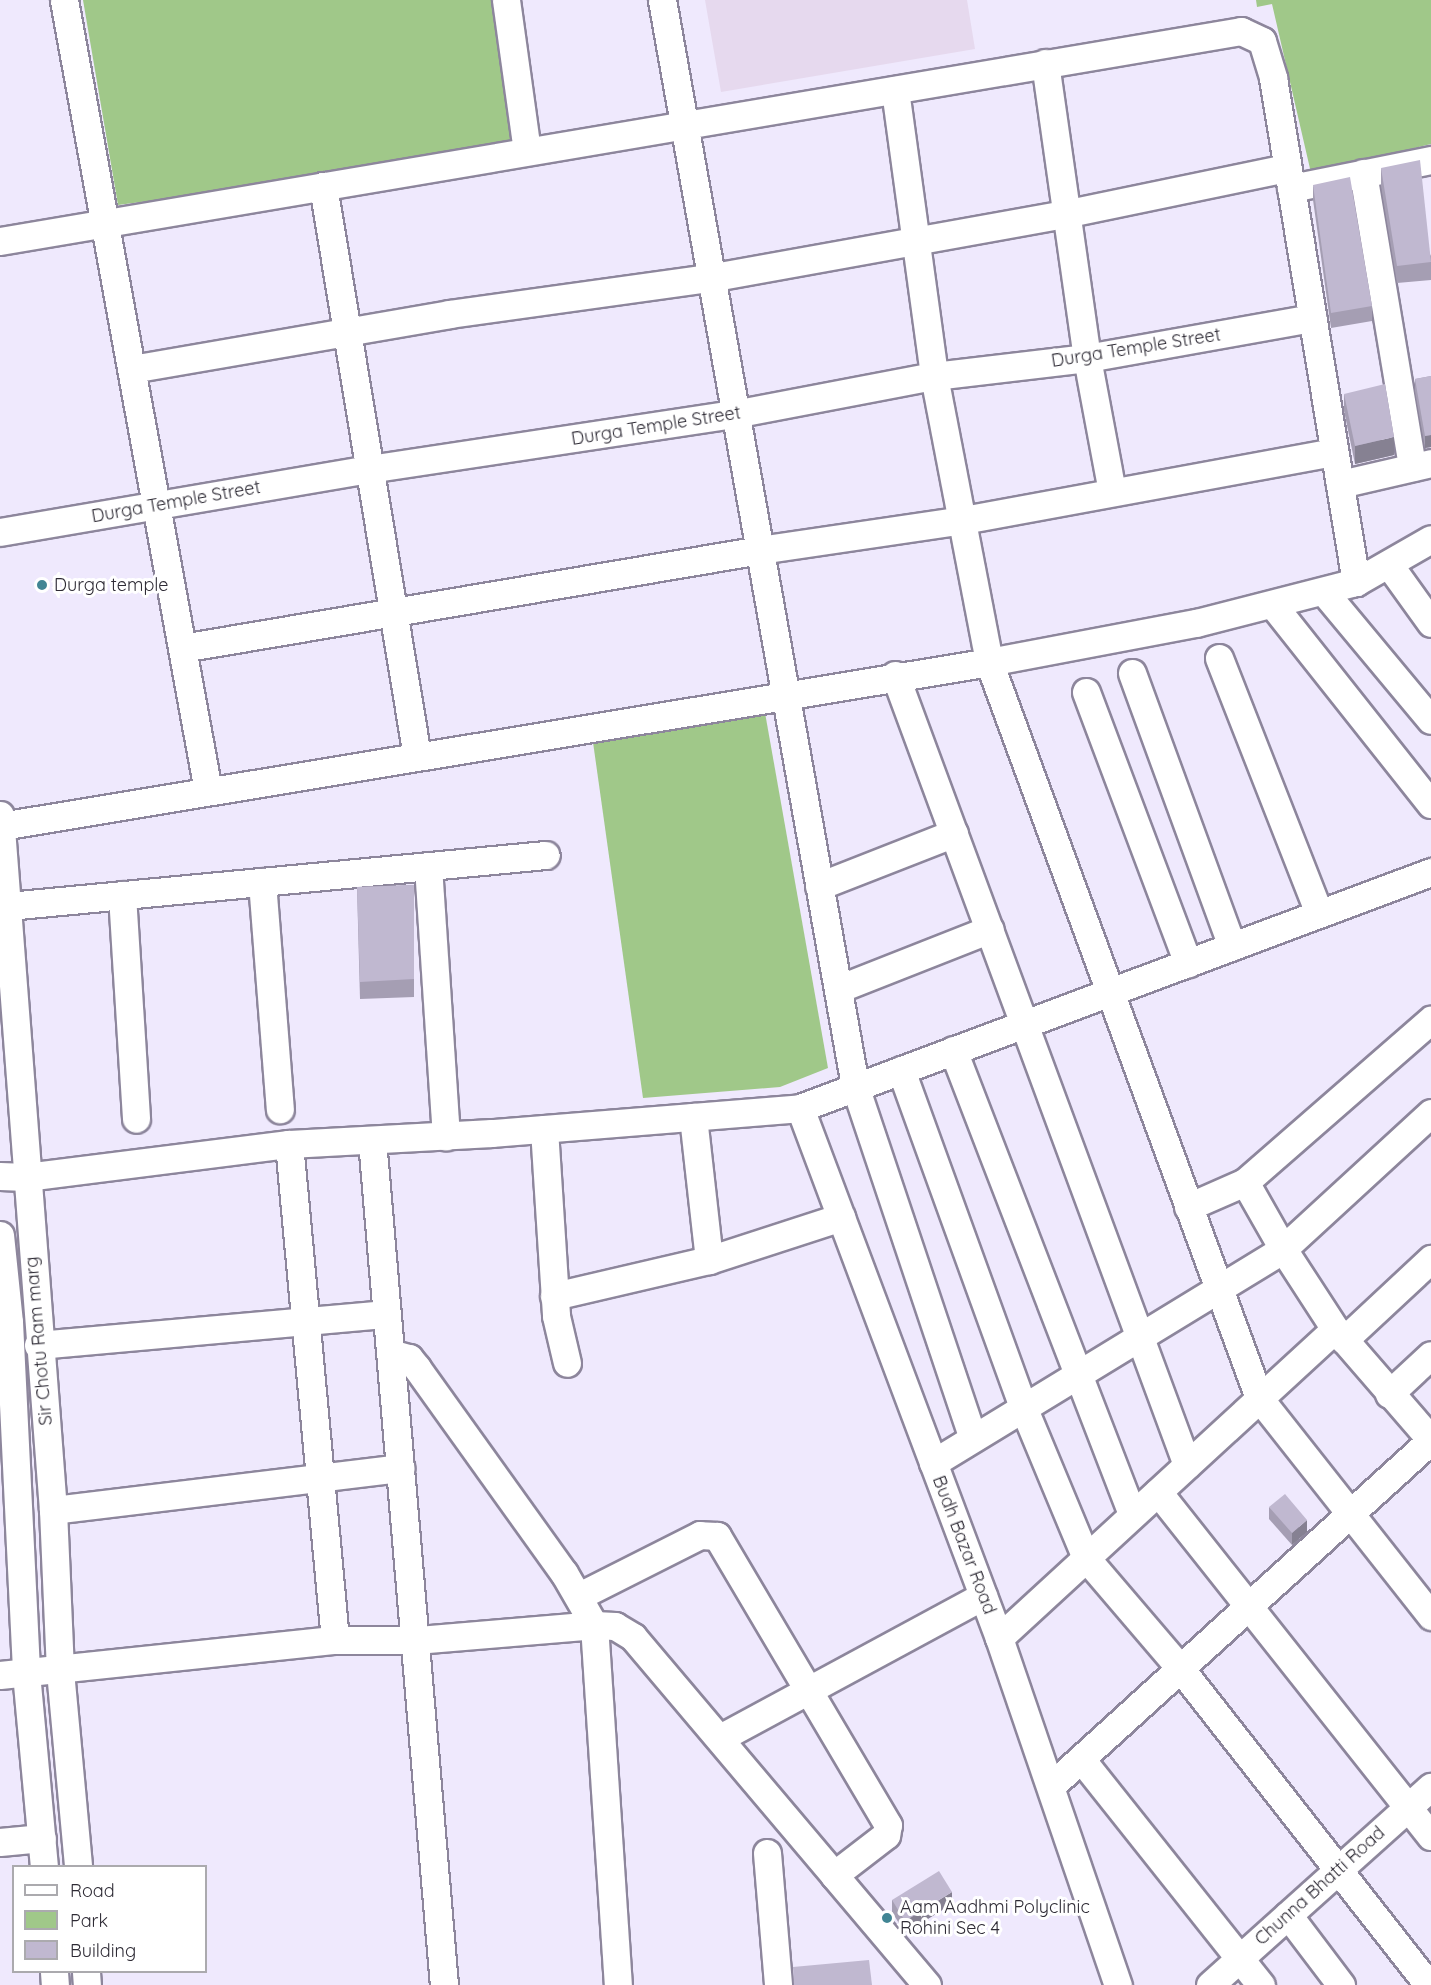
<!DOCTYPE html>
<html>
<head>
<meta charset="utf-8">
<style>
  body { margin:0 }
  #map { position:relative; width:1431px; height:1985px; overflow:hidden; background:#efe9fd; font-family:Quicksand,sans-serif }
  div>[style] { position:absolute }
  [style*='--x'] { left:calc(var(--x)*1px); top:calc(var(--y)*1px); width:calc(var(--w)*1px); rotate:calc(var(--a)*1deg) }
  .education>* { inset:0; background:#e6d9ee }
  .green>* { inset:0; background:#a0c889 }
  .roads { filter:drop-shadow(2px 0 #8d869c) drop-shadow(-2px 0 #8d869c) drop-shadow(0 2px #8d869c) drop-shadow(0 -2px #8d869c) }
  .minor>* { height:27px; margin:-13.5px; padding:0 13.5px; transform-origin:13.5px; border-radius:13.5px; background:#fff }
  .wall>* { inset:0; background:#a59eb3 }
  .shaded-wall>* { inset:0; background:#868192 }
  .building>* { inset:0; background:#c0b8d0 }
  .dots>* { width:16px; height:16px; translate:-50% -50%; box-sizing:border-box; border:3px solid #fff; border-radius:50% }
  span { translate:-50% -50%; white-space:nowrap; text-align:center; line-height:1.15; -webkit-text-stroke:6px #fff; paint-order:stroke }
  .street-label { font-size:18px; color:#2e2b35 }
  .poi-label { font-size:18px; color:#2e2b35 }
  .left { translate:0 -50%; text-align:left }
  .legend { position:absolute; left:12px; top:1865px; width:195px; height:108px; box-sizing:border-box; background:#fff; border:2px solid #abaaae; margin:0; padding:8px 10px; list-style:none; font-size:18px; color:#2e2b35 }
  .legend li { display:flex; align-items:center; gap:12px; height:30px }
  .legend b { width:30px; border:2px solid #abaaae }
</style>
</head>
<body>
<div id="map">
  <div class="education">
    <i style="clip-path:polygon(705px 0,967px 0,975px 49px,721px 92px)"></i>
  </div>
  <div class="green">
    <i style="clip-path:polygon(83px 0,506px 0,527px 151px,118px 205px)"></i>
    <i style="clip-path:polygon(1256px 0,1431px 0,1431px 144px,1311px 173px,1272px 4px,1257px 7px)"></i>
    <i style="clip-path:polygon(764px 707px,828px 1068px,780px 1087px,643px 1098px,592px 735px)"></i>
  </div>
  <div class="roads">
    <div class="minor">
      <i style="--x:64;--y:0;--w:804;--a:79.68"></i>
      <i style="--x:506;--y:0;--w:152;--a:82.1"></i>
      <i style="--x:662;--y:0;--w:1103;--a:79.92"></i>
      <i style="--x:855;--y:1086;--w:371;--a:71.5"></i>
      <i style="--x:1045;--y:63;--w:298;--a:81.9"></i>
      <i style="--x:1087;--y:358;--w:136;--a:79.4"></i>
      <i style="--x:895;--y:90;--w:289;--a:82.2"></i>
      <i style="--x:934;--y:376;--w:291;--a:79.1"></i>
      <i style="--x:989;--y:662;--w:784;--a:69.85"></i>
      <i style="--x:1259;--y:1398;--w:278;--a:51.7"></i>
      <i style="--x:1363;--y:173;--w:298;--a:80.5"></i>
      <i style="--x:323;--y:186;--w:578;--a:80.64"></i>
      <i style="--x:1291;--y:188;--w:143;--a:-11.3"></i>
      <i style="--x:0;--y:241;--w:1259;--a:-9.6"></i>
      <i style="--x:1241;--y:31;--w:23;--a:25"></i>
      <i style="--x:1262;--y:41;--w:39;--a:73"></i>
      <i style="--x:1273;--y:78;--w:511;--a:80.65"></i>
      <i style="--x:132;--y:369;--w:322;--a:-9.8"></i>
      <i style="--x:449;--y:314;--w:262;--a:-7.9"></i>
      <i style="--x:709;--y:278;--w:366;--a:-10.2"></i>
      <i style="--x:1069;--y:213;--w:223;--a:-11.7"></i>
      <i style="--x:1340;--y:484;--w:93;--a:-13"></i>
      <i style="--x:0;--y:532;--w:374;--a:-9.7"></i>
      <i style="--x:369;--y:469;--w:369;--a:-8.6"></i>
      <i style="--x:734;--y:414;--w:204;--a:-10.8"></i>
      <i style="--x:934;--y:376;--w:154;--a:-6.7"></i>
      <i style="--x:1087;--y:358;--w:229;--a:-10.1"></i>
      <i style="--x:1390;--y:566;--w:70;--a:54.3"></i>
      <i style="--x:1325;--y:593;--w:165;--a:50.2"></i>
      <i style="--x:1273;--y:605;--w:254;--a:51.6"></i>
      <i style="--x:182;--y:648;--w:586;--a:-9.62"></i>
      <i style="--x:760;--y:550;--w:205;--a:-8.4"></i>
      <i style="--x:963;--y:520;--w:377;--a:-10.4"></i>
      <i style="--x:1219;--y:658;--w:274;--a:68.6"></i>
      <i style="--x:1132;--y:673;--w:291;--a:69.9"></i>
      <i style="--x:895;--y:675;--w:842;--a:69.71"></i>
      <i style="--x:1086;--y:692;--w:290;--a:69.4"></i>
      <i style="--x:0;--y:815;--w:697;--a:85.64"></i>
      <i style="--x:53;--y:1510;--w:161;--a:87.5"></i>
      <i style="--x:60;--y:1671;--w:196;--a:84.7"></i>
      <i style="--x:1;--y:826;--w:1002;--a:-9.42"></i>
      <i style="--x:989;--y:662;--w:211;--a:-10.7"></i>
      <i style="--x:1196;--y:623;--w:165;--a:-14.4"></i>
      <i style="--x:1356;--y:582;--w:86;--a:-29.8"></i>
      <i style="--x:428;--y:866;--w:271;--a:86.2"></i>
      <i style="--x:262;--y:882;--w:228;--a:85.5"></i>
      <i style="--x:819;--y:886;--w:145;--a:-21.4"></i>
      <i style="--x:122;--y:895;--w:224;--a:86.4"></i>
      <i style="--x:8;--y:906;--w:540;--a:-5.42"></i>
      <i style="--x:838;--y:989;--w:163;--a:-21.5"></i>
      <i style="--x:953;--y:1050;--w:498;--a:68.9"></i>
      <i style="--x:901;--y:1070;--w:361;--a:70.1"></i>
      <i style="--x:1024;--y:1409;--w:161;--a:67.4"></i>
      <i style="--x:1086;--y:1558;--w:145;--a:49.5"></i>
      <i style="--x:1180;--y:1668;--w:403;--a:51.9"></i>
      <i style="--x:800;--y:1108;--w:566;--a:69.42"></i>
      <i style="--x:999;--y:1638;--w:367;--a:71.1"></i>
      <i style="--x:693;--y:1117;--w:144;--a:83.6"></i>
      <i style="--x:544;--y:1129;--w:187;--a:86.3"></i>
      <i style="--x:556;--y:1316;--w:48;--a:76.8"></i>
      <i style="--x:372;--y:1140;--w:848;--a:85.13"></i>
      <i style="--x:289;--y:1144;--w:498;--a:84.7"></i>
      <i style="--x:0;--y:1176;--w:26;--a:2"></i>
      <i style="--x:26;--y:1177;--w:265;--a:-7.2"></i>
      <i style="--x:289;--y:1144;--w:203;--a:-3.1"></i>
      <i style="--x:492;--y:1133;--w:309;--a:-4.6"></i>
      <i style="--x:800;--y:1108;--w:674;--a:-20.51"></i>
      <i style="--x:1245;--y:1182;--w:77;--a:60.4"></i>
      <i style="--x:1283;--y:1249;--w:95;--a:57"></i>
      <i style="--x:1335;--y:1329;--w:147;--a:49.1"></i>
      <i style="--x:1188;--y:1207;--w:62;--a:-23.7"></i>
      <i style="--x:1245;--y:1182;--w:247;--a:-41.1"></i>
      <i style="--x:0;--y:1235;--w:87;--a:84.1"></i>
      <i style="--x:9;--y:1322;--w:351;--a:87.2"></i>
      <i style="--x:26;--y:1673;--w:194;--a:84.7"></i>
      <i style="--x:554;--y:1296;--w:159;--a:-13.1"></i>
      <i style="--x:709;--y:1260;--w:139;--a:-18"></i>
      <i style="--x:1344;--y:1340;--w:119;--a:-43"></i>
      <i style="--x:38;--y:1345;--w:350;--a:-5.1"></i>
      <i style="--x:390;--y:1353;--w:20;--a:15"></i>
      <i style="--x:409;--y:1358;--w:13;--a:51"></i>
      <i style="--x:417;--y:1368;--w:252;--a:54.4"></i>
      <i style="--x:564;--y:1573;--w:60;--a:60"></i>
      <i style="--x:594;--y:1625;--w:21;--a:3"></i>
      <i style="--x:615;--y:1626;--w:21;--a:31"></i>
      <i style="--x:633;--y:1637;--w:312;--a:49.8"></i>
      <i style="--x:834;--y:1875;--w:66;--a:-37.6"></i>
      <i style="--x:886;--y:1835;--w:10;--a:-79"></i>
      <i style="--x:888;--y:1825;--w:336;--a:-120.6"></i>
      <i style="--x:717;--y:1536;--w:17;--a:-177"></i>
      <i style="--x:700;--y:1535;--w:136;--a:153.2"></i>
      <i style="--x:1389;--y:1394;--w:57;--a:-42.9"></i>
      <i style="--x:933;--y:1463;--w:410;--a:-31.4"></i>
      <i style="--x:1283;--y:1249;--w:201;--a:-42.6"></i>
      <i style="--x:1158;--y:1492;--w:439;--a:51.6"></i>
      <i style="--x:53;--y:1510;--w:350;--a:-6.9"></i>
      <i style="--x:999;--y:1638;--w:456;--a:-42.6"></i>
      <i style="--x:0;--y:1675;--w:337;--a:-6"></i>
      <i style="--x:335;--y:1640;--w:82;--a:0"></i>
      <i style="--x:417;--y:1640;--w:178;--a:-4.8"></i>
      <i style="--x:594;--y:1625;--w:361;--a:86.2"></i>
      <i style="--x:720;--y:1738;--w:299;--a:-28.4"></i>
      <i style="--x:1081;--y:1759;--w:289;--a:51.5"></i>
      <i style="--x:1052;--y:1785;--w:513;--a:-42.31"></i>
      <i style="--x:0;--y:1842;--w:42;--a:-5.4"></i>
      <i style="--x:767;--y:1853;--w:132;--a:85.2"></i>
      <i style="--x:834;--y:1875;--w:144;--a:49.8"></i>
      <i style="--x:1288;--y:1915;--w:88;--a:52.9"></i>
      <i style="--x:54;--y:1972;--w:13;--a:86"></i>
      <i style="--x:86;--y:1972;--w:13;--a:86"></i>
      <i style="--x:1210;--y:1985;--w:297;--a:-41.9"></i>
    </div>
  </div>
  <div class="wall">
    <i style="clip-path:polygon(1381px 168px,1431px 256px,1431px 280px,1397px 283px,1381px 186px)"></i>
    <i style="clip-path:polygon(1313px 185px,1372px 306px,1372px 321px,1331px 328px,1313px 200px)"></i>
    <i style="clip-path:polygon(1431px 376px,1431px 447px,1425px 448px,1415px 391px,1415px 379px)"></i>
    <i style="clip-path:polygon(1344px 394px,1394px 455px,1355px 464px,1344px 411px)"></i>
    <i style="clip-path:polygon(414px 885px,414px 997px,360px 999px,357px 887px)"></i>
    <i style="clip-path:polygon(1269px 1507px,1307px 1532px,1292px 1545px,1269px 1519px)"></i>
    <i style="clip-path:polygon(892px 1900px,952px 1904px,905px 1933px,892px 1912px)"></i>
  </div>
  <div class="shaded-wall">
    <i style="clip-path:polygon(1431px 435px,1431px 447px,1425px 448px,1425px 436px)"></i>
    <i style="clip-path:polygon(1394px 437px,1394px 455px,1355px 464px,1355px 446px)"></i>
    <i style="clip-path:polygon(1307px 1520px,1307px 1532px,1292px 1545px,1292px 1533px)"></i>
    <i style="clip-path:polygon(952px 1892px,952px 1904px,905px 1933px,905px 1921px)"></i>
  </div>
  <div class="building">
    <i style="clip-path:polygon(1420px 160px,1431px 262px,1397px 266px,1381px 168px)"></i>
    <i style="clip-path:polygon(1350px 177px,1372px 306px,1331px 313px,1313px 185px)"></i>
    <i style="clip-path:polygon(1431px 376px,1431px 435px,1425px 436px,1415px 379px)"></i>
    <i style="clip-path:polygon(1385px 384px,1394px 437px,1355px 446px,1344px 394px)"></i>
    <i style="clip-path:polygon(414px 885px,414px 979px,360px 982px,357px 887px)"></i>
    <i style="clip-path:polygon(1285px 1494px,1307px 1520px,1292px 1533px,1269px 1507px)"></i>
    <i style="clip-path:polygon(939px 1871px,952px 1892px,905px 1921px,892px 1900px)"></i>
    <i style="clip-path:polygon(869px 1960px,872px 1985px,794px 1985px,793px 1967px)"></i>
  </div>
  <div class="dots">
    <i style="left:42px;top:585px;background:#418594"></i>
    <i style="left:887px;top:1918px;background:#418594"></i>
  </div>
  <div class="street-label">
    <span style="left:1136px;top:348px;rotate:-9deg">Durga Temple Street</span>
    <span style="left:656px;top:426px;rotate:-9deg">Durga Temple Street</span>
    <span style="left:176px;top:502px;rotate:-10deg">Durga Temple Street</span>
    <span style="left:39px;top:1341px;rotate:-95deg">Sir Chotu Ram marg</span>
    <span style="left:964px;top:1545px;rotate:69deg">Budh Bazar Road</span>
    <span style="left:1320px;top:1886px;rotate:-42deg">Chunna Bhatti Road</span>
  </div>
  <div class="poi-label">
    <span class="left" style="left:54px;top:585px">Durga temple</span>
    <span class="left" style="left:900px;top:1918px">Aam Aadhmi Polyclinic<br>Rohini Sec 4</span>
  </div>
  <ul class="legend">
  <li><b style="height:8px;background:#fff"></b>Road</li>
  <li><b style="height:16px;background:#a0c889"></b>Park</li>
  <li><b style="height:16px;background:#c0b8d0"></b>Building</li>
  </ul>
</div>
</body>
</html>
